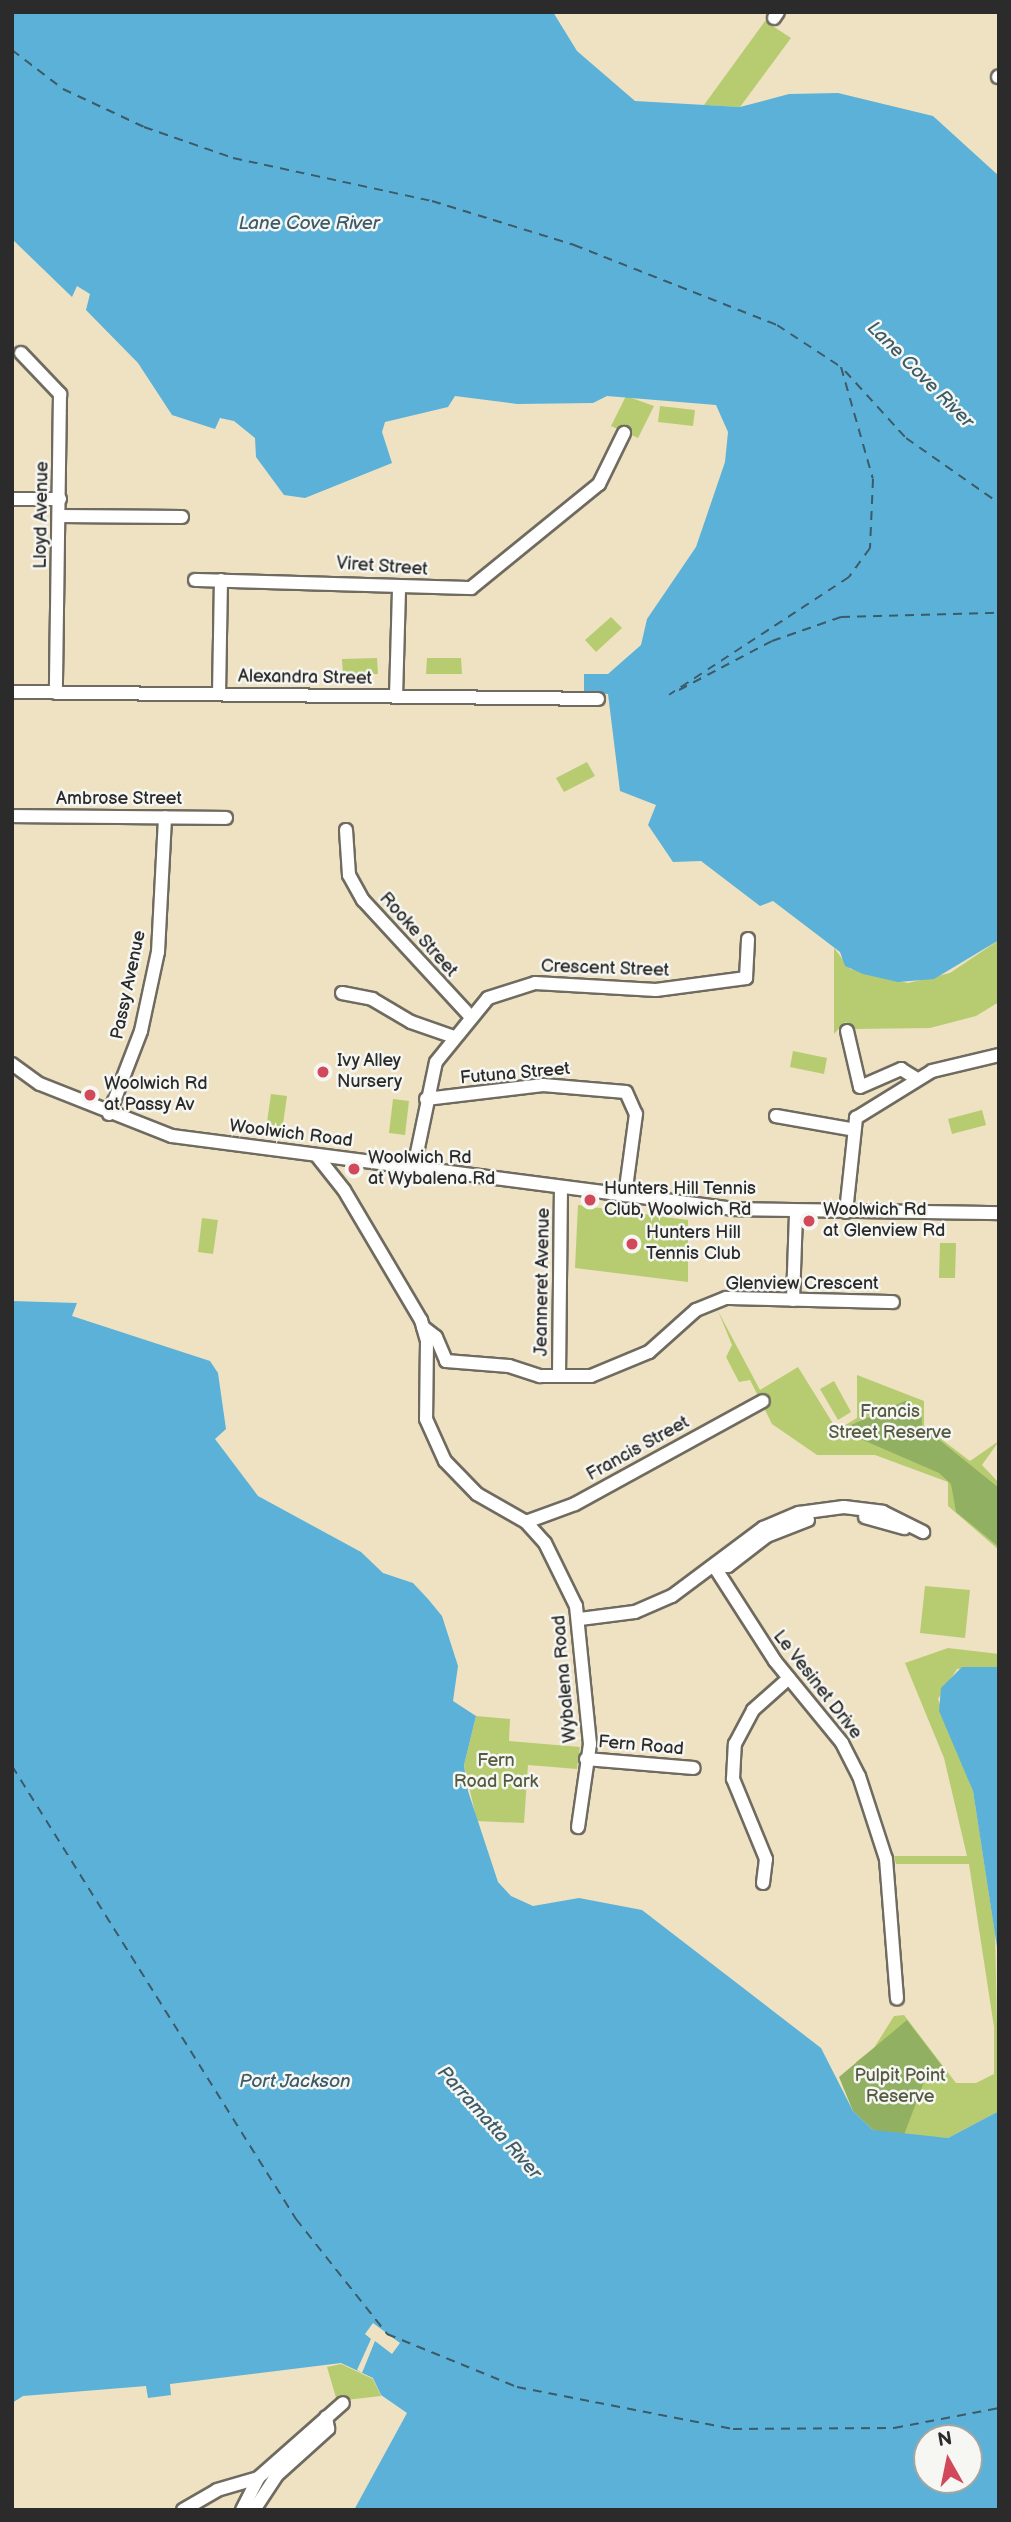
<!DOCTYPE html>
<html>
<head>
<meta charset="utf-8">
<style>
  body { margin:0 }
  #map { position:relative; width:1011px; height:2522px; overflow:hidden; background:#eee2c3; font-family:"Balsamiq Sans",sans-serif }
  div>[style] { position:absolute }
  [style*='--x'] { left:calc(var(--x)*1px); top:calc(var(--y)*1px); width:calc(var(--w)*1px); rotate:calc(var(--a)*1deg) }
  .green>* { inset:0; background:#b7cc70 }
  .forest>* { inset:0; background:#91b062 }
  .water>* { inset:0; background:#5bb1d8 }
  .pier>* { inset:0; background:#eee2c3 }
  .ferry>* { height:2px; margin-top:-1px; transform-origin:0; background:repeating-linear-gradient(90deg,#3c5a68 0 9px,transparent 0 16px) }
  .roads { filter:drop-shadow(2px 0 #6f6b60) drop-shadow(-2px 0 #6f6b60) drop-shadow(0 2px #6f6b60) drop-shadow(0 -2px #6f6b60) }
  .minor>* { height:12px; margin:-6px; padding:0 6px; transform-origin:6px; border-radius:6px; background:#fff }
  .dots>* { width:19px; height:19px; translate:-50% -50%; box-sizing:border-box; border:4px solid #f6f6f2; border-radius:50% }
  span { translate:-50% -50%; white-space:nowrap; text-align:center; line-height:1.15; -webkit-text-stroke:5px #f6f6f2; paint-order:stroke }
  .street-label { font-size:18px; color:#2b2b2b }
  .poi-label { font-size:18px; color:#2b2b2b }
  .left { translate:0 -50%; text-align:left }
  .park-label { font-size:18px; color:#555b40 }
  .water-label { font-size:19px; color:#3c5a68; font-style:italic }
  .frame { position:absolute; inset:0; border:14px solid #2b2b2b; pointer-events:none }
  .north { position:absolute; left:913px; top:2424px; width:70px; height:70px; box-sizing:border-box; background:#f6f6f2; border:2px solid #a5a5a2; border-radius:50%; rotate:351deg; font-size:19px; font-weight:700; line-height:28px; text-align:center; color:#2b2b2b }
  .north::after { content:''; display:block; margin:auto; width:24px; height:32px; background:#d1495b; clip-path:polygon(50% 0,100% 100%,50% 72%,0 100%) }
</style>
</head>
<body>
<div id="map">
  <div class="green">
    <i style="clip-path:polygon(765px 21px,791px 38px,740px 107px,704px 105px)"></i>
    <i style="clip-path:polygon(626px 396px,654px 406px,638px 438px,611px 426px)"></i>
    <i style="clip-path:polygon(660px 406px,695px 410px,693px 426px,658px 422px)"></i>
    <i style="clip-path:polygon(611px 617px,622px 628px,596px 652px,585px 640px)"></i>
    <i style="clip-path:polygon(377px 658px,378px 674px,343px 675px,342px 659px)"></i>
    <i style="clip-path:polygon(427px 658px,461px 658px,462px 674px,426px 674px)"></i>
    <i style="clip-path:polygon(587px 762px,595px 776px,564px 792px,556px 778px)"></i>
    <i style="clip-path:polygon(999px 940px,999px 1002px,976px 1016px,930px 1028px,855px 1029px,845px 1022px,834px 1034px,834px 948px,850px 969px,908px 983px,950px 973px)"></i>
    <i style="clip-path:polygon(793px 1051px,827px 1058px,824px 1074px,790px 1067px)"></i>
    <i style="clip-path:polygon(271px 1094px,287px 1096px,282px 1131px,266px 1129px)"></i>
    <i style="clip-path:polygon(393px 1099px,409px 1101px,405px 1135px,389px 1133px)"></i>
    <i style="clip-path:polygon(982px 1110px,986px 1125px,952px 1134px,948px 1119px)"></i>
    <i style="clip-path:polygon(578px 1205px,688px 1220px,688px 1282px,575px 1268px)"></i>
    <i style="clip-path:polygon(202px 1218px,218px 1220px,213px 1254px,198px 1252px)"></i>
    <i style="clip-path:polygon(940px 1243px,956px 1243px,955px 1278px,939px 1278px)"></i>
    <i style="clip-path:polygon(718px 1311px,760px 1390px,798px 1367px,837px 1430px,857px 1418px,857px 1375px,924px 1401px,924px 1426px,970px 1461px,999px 1441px,982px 1465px,999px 1483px,999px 1550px,948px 1506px,948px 1482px,875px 1455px,817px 1455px,772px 1424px,750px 1380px,739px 1382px,726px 1357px,732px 1345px)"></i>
    <i style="clip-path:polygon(834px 1381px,851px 1412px,838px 1420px,820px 1389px)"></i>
    <i style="clip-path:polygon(925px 1586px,970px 1590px,965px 1638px,920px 1633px)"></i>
    <i style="clip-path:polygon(948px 1648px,999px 1654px,999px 1667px,957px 1669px,938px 1699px,973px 1791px,995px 1933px,999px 2111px,948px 2138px,889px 2134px,856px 2062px,874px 2048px,894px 2016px,904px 2015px,956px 2083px,976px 2083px,994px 2074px,994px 2027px,969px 1864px,896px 1864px,894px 1856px,967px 1856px,944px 1758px,905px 1663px)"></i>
    <i style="clip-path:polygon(476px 1716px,510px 1719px,509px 1741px,580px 1747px,577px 1769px,528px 1765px,524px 1823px,477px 1821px,464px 1765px)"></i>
    <i style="clip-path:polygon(341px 2364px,373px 2379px,381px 2396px,337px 2401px,327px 2367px)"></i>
  </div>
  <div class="forest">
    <i style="clip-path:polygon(905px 1401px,921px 1409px,922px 1426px,999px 1488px,999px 1547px,956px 1512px,951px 1484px,939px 1473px,840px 1430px)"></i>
    <i style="clip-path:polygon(907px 2020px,942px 2066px,927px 2074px,904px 2135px,889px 2134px,873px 2130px,853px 2111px,839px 2077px)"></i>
  </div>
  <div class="water">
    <i style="clip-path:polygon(12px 12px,553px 12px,577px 51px,635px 101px,740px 107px,789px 94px,838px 93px,933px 116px,999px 176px,999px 940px,934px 979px,898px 982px,863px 974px,845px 966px,840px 952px,773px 901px,760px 906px,701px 861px,673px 862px,648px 825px,656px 805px,620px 791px,608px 694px,584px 692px,584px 674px,608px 674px,641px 645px,647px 619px,696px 547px,725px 462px,728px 432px,716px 405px,607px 396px,593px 403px,517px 404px,455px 396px,448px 407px,385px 422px,382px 432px,392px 463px,305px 498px,284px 495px,256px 457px,255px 438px,234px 421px,220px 418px,215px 429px,172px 415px,138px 363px,86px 310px,90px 294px,77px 286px,72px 297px,12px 239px)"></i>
    <i style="clip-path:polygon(evenodd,12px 1301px,77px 1303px,72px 1316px,210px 1361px,218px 1373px,226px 1429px,215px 1439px,258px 1496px,361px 1552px,383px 1573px,413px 1583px,428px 1599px,442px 1616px,458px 1666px,453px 1701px,476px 1716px,464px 1765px,468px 1791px,498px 1882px,511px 1896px,533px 1906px,579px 1898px,642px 1910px,821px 2048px,853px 2111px,873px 2130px,948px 2138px,999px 2111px,999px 2510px,354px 2510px,407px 2413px,381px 2395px,373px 2378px,341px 2363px,170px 2384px,171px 2395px,148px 2398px,146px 2386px,23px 2396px,12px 2403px,12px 1301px,927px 2438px,969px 2438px,969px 2480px,927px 2480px,927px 2438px)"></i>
    <i style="clip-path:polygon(962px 1667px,999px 1667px,999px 1960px,973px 1791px,939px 1711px,941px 1688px)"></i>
  </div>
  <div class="pier">
    <i style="clip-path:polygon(373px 2323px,400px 2343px,392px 2354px,375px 2341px,362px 2373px,357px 2370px,371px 2339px,365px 2334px)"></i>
  </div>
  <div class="ferry">
    <i style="--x:12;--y:50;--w:64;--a:37.4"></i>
    <i style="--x:63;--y:89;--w:89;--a:25.1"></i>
    <i style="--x:144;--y:127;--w:94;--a:19.2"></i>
    <i style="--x:233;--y:158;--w:204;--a:12.2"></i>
    <i style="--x:432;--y:201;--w:149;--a:17.2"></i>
    <i style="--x:574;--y:245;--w:218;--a:21.5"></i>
    <i style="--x:777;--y:325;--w:77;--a:33.3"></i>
    <i style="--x:841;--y:367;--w:116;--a:74.1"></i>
    <i style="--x:873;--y:479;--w:69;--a:92.5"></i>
    <i style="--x:870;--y:548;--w:36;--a:126"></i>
    <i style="--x:849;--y:577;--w:215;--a:146.8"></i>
    <i style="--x:845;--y:371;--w:91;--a:47.7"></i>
    <i style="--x:906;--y:438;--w:113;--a:35"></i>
    <i style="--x:679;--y:690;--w:105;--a:-27.8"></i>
    <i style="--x:772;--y:641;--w:73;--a:-19.2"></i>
    <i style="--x:841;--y:617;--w:158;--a:-1.5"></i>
    <i style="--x:12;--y:1766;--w:535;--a:57.92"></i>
    <i style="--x:296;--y:2219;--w:147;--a:51.6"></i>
    <i style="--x:387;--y:2334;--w:140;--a:22.2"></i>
    <i style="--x:517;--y:2387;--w:220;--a:11"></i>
    <i style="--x:733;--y:2429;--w:161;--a:-0.4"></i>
    <i style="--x:894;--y:2428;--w:107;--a:-10.8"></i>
  </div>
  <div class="roads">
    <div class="minor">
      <i style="--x:774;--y:18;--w:7;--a:-56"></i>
      <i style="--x:998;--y:77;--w:1;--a:-45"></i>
      <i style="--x:21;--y:353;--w:57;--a:46.4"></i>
      <i style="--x:60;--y:394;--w:299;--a:90.8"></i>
      <i style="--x:12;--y:499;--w:48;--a:0"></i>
      <i style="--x:60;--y:516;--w:122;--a:0.5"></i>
      <i style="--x:195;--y:580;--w:276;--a:1.7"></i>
      <i style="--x:471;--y:588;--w:165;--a:-39.1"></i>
      <i style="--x:599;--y:484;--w:57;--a:-63.9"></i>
      <i style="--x:12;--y:692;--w:586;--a:0.68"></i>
      <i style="--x:219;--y:694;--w:114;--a:-89"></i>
      <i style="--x:396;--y:697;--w:108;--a:-88.4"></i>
      <i style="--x:12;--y:816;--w:214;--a:0.5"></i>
      <i style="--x:346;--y:830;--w:45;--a:86.2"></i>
      <i style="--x:349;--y:875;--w:29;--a:61"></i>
      <i style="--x:363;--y:900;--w:156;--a:47.3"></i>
      <i style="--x:342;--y:993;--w:31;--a:11"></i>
      <i style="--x:372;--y:999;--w:45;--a:30.5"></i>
      <i style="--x:411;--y:1022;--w:46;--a:19.2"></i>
      <i style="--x:847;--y:1031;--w:57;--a:76.9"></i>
      <i style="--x:860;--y:1087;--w:45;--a:-23.7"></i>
      <i style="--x:901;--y:1069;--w:19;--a:32"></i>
      <i style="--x:12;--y:1064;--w:34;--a:36"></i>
      <i style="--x:40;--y:1084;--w:142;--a:21.5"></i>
      <i style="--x:172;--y:1136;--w:567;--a:7.4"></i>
      <i style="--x:734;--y:1209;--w:265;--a:0.9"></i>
      <i style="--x:426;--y:1099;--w:118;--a:-6.8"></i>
      <i style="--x:543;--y:1085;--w:83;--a:4.8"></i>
      <i style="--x:626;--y:1092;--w:24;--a:66"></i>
      <i style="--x:636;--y:1114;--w:82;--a:97.7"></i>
      <i style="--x:109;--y:1114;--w:89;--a:-68.9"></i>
      <i style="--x:141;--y:1031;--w:81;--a:-77.9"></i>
      <i style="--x:158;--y:952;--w:135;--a:-87"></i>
      <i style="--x:776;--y:1116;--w:75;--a:10"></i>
      <i style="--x:317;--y:1156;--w:43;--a:51.5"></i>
      <i style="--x:344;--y:1190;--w:151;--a:59.4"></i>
      <i style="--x:421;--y:1320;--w:22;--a:74"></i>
      <i style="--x:427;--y:1341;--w:78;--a:90.7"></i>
      <i style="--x:426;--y:1419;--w:46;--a:65.7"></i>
      <i style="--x:445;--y:1461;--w:46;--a:45.9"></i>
      <i style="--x:477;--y:1494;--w:56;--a:29.7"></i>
      <i style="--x:526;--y:1522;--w:28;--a:48"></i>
      <i style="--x:545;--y:1543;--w:70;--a:63.8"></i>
      <i style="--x:576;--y:1606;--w:139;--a:84.2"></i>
      <i style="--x:590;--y:1744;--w:84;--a:98.2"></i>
      <i style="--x:414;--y:1167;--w:107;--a:-78.2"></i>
      <i style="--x:436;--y:1062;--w:82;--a:-50.9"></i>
      <i style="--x:488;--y:998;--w:49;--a:-17.7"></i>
      <i style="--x:535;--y:983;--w:121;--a:3.3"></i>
      <i style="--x:656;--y:990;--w:91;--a:-7.6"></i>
      <i style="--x:746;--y:978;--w:39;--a:-87"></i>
      <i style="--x:846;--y:1212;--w:95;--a:-83.9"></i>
      <i style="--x:856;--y:1118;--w:89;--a:-31.7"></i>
      <i style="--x:932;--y:1071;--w:69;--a:-13.4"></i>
      <i style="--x:793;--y:1300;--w:88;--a:-88"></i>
      <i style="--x:423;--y:1327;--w:16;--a:38"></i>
      <i style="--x:436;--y:1337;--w:26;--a:67"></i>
      <i style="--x:446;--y:1361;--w:63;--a:4.5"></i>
      <i style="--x:509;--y:1366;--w:33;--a:18"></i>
      <i style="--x:540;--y:1376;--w:51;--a:0"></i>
      <i style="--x:591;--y:1376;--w:63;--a:-22.5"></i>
      <i style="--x:649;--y:1352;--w:63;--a:-41.8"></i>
      <i style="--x:696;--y:1310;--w:32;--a:-22"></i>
      <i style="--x:726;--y:1298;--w:167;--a:1.4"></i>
      <i style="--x:559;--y:1376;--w:189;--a:-89.4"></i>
      <i style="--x:865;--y:1517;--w:41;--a:15.8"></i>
      <i style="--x:526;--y:1522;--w:52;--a:-20.2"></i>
      <i style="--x:575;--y:1504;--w:214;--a:-28.7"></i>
      <i style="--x:714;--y:1566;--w:113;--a:57.3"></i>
      <i style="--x:775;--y:1661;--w:106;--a:50.7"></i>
      <i style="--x:842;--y:1743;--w:37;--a:63"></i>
      <i style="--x:859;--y:1776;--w:87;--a:72"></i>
      <i style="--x:886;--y:1859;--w:140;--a:85.5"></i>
      <i style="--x:714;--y:1566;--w:14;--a:0"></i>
      <i style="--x:728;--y:1566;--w:49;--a:-37.6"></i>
      <i style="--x:767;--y:1536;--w:44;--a:-21.3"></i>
      <i style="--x:580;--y:1619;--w:55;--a:-7.3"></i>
      <i style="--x:635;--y:1612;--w:40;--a:-23.4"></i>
      <i style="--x:672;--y:1596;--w:114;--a:-36.8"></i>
      <i style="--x:763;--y:1528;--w:39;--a:-23"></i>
      <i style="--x:799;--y:1513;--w:45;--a:-7.6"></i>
      <i style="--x:844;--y:1507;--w:39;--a:7"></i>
      <i style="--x:883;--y:1512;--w:45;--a:26.6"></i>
      <i style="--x:586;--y:1759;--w:108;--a:4.8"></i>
      <i style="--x:763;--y:1883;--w:24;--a:-83"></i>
      <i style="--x:766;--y:1859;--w:87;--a:-112.4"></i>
      <i style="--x:733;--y:1779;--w:35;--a:-87"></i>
      <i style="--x:735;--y:1744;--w:38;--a:-62"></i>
      <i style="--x:753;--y:1710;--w:48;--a:-41.6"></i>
      <i style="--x:183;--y:2510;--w:39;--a:-30"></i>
      <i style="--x:217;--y:2490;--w:43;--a:-16.3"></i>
      <i style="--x:258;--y:2478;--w:113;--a:-41.4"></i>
      <i style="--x:242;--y:2510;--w:36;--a:-63"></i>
      <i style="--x:254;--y:2510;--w:42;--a:-56.7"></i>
      <i style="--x:277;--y:2475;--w:69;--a:-42"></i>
      <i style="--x:328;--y:2429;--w:12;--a:-99"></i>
    </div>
  </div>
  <div class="dots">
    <i style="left:323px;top:1072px;background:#d1495b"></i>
    <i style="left:90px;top:1095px;background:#d1495b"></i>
    <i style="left:354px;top:1169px;background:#d1495b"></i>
    <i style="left:590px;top:1200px;background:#d1495b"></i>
    <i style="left:809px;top:1221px;background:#d1495b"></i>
    <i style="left:632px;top:1244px;background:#d1495b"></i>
  </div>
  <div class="street-label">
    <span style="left:42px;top:515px;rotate:-89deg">Lloyd Avenue</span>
    <span style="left:382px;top:567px;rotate:4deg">Viret Street</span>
    <span style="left:305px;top:678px;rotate:1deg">Alexandra Street</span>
    <span style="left:119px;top:799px">Ambrose Street</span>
    <span style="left:418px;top:935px;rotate:48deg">Rooke Street</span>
    <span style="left:605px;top:969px;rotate:2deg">Crescent Street</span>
    <span style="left:129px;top:985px;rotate:-78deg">Passy Avenue</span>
    <span style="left:515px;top:1074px;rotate:-5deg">Futuna Street</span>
    <span style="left:291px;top:1134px;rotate:7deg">Woolwich Road</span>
    <span style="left:543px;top:1282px;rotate:-89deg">Jeanneret Avenue</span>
    <span style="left:802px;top:1284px">Glenview Crescent</span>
    <span style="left:638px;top:1449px;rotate:-29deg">Francis Street</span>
    <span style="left:565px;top:1679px;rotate:-95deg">Wybalena Road</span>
    <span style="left:817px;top:1685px;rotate:52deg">Le Vesinet Drive</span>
    <span style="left:641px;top:1746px;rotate:5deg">Fern Road</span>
  </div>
  <div class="poi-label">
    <span class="left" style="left:337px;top:1072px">Ivy Alley<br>Nursery</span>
    <span class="left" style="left:104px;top:1095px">Woolwich Rd<br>at Passy Av</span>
    <span class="left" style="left:368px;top:1169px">Woolwich Rd<br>at Wybalena Rd</span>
    <span class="left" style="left:604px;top:1200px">Hunters Hill Tennis<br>Club, Woolwich Rd</span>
    <span class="left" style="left:823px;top:1221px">Woolwich Rd<br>at Glenview Rd</span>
    <span class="left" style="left:646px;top:1244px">Hunters Hill<br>Tennis Club</span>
  </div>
  <div class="park-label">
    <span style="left:890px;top:1423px">Francis<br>Street Reserve</span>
    <span style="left:496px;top:1772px">Fern<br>Road Park</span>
    <span style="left:900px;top:2087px">Pulpit Point<br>Reserve</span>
  </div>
  <div class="water-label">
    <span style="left:309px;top:224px">Lane Cove River</span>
    <span style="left:920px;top:375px;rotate:45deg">Lane Cove River</span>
    <span style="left:295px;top:2082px">Port Jackson</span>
    <span style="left:489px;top:2123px;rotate:48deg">Parramatta River</span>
  </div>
  <div class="frame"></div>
  <div class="north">N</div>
</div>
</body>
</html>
